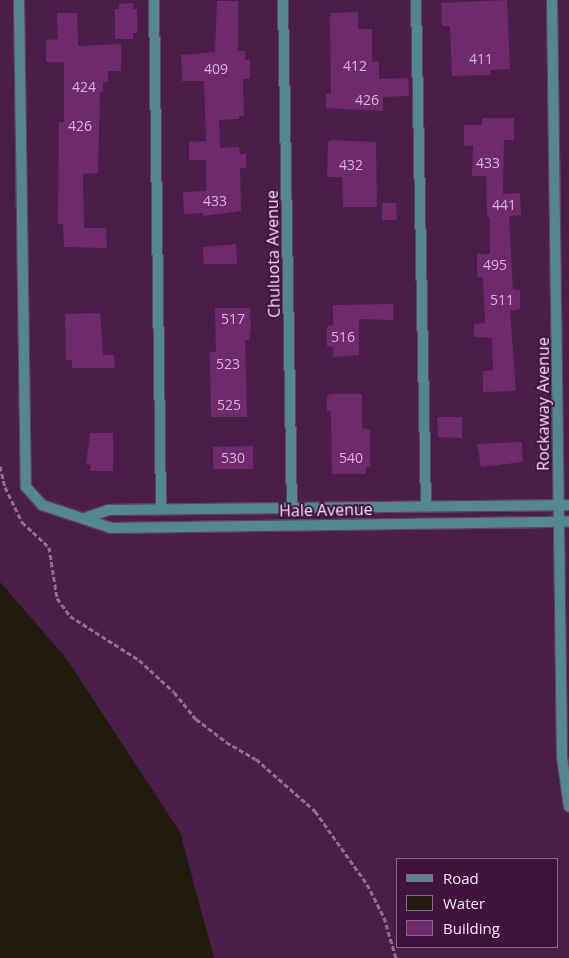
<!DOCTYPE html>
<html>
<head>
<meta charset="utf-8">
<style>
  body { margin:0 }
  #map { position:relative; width:569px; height:958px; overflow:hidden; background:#4b1e49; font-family:"Open Sans",sans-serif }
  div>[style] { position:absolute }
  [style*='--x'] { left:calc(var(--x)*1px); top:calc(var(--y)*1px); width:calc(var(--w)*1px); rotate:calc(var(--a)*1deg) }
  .water>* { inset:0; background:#201b0d }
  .building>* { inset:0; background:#6f296d }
  .path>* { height:3px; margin-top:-1.5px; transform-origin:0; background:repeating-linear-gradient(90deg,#926e90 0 5px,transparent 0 7.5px) }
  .roads { filter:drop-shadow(1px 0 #673e65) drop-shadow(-1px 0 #673e65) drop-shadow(0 1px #673e65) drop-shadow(0 -1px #673e65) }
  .lane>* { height:10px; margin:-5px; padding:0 5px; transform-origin:5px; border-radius:5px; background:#528891 }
  .street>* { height:10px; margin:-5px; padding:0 5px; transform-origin:5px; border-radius:5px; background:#528891 }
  span { translate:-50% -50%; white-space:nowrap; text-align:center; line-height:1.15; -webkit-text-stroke:4px #40133e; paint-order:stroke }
  .number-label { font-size:14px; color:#d9b7d7 }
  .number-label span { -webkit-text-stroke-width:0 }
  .street-label { font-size:16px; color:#fce6fa }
  .legend { position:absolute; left:396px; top:858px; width:162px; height:90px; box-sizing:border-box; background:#40133e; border:1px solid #8b6789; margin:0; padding:6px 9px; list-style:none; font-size:15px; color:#fce6fa }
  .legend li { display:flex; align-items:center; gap:10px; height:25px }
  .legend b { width:25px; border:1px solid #8b6789 }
</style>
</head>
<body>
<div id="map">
  <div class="water">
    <i style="clip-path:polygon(0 582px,66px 658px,180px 832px,214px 958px,0 958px)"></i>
  </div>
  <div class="building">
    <i style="clip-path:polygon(507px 0,510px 69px,490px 70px,490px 75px,452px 76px,450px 26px,442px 26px,441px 3px)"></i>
    <i style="clip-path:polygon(217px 1px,238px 1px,238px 51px,245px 51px,245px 60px,250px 60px,250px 79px,243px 79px,244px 116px,239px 116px,239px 119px,219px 120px,220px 148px,239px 147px,240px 154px,246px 154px,246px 168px,240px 168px,241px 211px,203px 216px,203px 213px,184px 214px,183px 192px,206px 191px,206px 160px,189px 160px,189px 142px,206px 141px,204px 81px,182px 81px,181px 55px,215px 52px)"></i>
    <i style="clip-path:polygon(133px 3px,133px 9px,137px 9px,137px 33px,133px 33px,133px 39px,115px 39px,115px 9px,119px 9px,119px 4px)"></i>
    <i style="clip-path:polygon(358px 12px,358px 29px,372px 29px,372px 62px,379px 62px,379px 79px,408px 78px,409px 96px,383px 97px,383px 111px,326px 108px,326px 94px,331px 94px,330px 13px)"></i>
    <i style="clip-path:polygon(57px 13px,77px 13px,78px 46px,121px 44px,121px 71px,108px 71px,108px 82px,103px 82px,103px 92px,100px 92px,98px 173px,83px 174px,84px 228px,106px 228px,107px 248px,64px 247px,63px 224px,58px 224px,59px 122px,64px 122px,64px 62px,46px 62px,46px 40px,58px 39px)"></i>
    <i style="clip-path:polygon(482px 118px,514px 118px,514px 140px,504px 140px,503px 194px,520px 193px,521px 215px,509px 216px,513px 290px,520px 290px,520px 309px,510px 311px,516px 391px,483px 392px,483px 371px,493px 370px,492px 338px,474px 337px,474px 324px,485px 323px,483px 277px,477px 277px,477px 254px,490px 254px,490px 217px,487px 217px,486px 176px,472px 176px,473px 146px,464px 146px,464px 125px,482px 125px)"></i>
    <i style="clip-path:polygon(331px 140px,376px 142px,377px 207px,343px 207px,342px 177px,327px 177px,328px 142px)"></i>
    <i style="clip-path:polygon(382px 203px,396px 203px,397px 220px,382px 220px)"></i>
    <i style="clip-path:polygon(236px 244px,237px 264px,204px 264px,203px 247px)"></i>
    <i style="clip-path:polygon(393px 304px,393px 320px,359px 319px,359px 355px,333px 357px,333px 347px,327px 346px,327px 327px,333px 325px,333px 305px)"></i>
    <i style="clip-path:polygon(215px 308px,250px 308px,251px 329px,249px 340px,245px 340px,247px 417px,211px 417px,210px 352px,216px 352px)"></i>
    <i style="clip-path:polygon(100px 313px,103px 355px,114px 355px,115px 368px,72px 368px,72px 360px,66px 360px,65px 314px)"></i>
    <i style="clip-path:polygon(331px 394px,362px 394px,362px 428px,370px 430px,370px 467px,366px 467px,366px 474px,332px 474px,331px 416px,331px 411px,327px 411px,327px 396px)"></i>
    <i style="clip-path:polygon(437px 417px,462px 417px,462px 438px,438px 437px)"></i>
    <i style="clip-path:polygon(90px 433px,113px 433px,113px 471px,90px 471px,91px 464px,86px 465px)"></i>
    <i style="clip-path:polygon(522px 442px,523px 462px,481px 467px,477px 444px)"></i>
    <i style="clip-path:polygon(253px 446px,253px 469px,213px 469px,213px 447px)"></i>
  </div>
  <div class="path">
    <i style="--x:0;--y:466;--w:22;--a:77"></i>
    <i style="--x:5;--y:487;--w:39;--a:64"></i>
    <i style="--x:22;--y:522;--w:37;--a:43"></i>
    <i style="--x:49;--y:547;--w:52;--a:81.1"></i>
    <i style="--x:57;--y:598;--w:22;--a:54"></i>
    <i style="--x:70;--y:616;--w:82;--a:32.5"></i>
    <i style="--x:139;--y:660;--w:47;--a:42.4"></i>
    <i style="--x:174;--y:692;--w:35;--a:51"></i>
    <i style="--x:196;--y:719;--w:38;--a:37"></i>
    <i style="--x:226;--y:742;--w:34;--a:30"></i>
    <i style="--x:256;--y:759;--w:79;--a:41.4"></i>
    <i style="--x:315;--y:811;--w:90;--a:54.5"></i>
    <i style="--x:367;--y:884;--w:37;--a:63"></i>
    <i style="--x:384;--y:917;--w:43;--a:73.7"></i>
  </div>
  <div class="roads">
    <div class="lane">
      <i style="--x:154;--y:0;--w:509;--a:89.21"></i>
      <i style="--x:416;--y:0;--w:506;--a:88.87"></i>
    </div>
    <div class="street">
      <i style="--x:19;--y:0;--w:487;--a:89.2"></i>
      <i style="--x:26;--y:487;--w:24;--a:48"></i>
      <i style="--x:42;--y:505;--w:73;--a:18.4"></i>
      <i style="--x:111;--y:528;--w:458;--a:-0.8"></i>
      <i style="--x:283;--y:0;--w:508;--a:88.99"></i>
      <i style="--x:552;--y:0;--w:757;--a:89.24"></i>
      <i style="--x:562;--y:757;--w:50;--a:82"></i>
      <i style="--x:85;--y:518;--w:24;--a:-19"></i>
      <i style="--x:108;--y:510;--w:461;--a:-0.6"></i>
    </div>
  </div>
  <div class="number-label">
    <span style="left:481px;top:59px">411</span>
    <span style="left:355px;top:66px">412</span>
    <span style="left:216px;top:69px">409</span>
    <span style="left:84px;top:87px">424</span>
    <span style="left:367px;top:100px">426</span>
    <span style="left:80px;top:126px">426</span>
    <span style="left:488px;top:163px">433</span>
    <span style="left:351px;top:165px">432</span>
    <span style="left:215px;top:201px">433</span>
    <span style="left:504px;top:205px">441</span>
    <span style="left:495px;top:265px">495</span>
    <span style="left:502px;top:300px">511</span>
    <span style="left:233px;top:319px">517</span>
    <span style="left:343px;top:337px">516</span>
    <span style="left:228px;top:364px">523</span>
    <span style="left:229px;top:405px">525</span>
    <span style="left:233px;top:458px">530</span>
    <span style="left:351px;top:458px">540</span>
  </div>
  <div class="street-label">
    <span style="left:273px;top:254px;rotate:-91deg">Chuluota Avenue</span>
    <span style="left:543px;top:404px;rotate:-90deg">Rockaway Avenue</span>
    <span style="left:326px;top:510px;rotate:-1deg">Hale Avenue</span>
  </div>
  <ul class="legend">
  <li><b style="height:6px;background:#528891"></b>Road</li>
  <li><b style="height:14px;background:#201b0d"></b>Water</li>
  <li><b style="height:14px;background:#6f296d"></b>Building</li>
  </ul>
</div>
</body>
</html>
